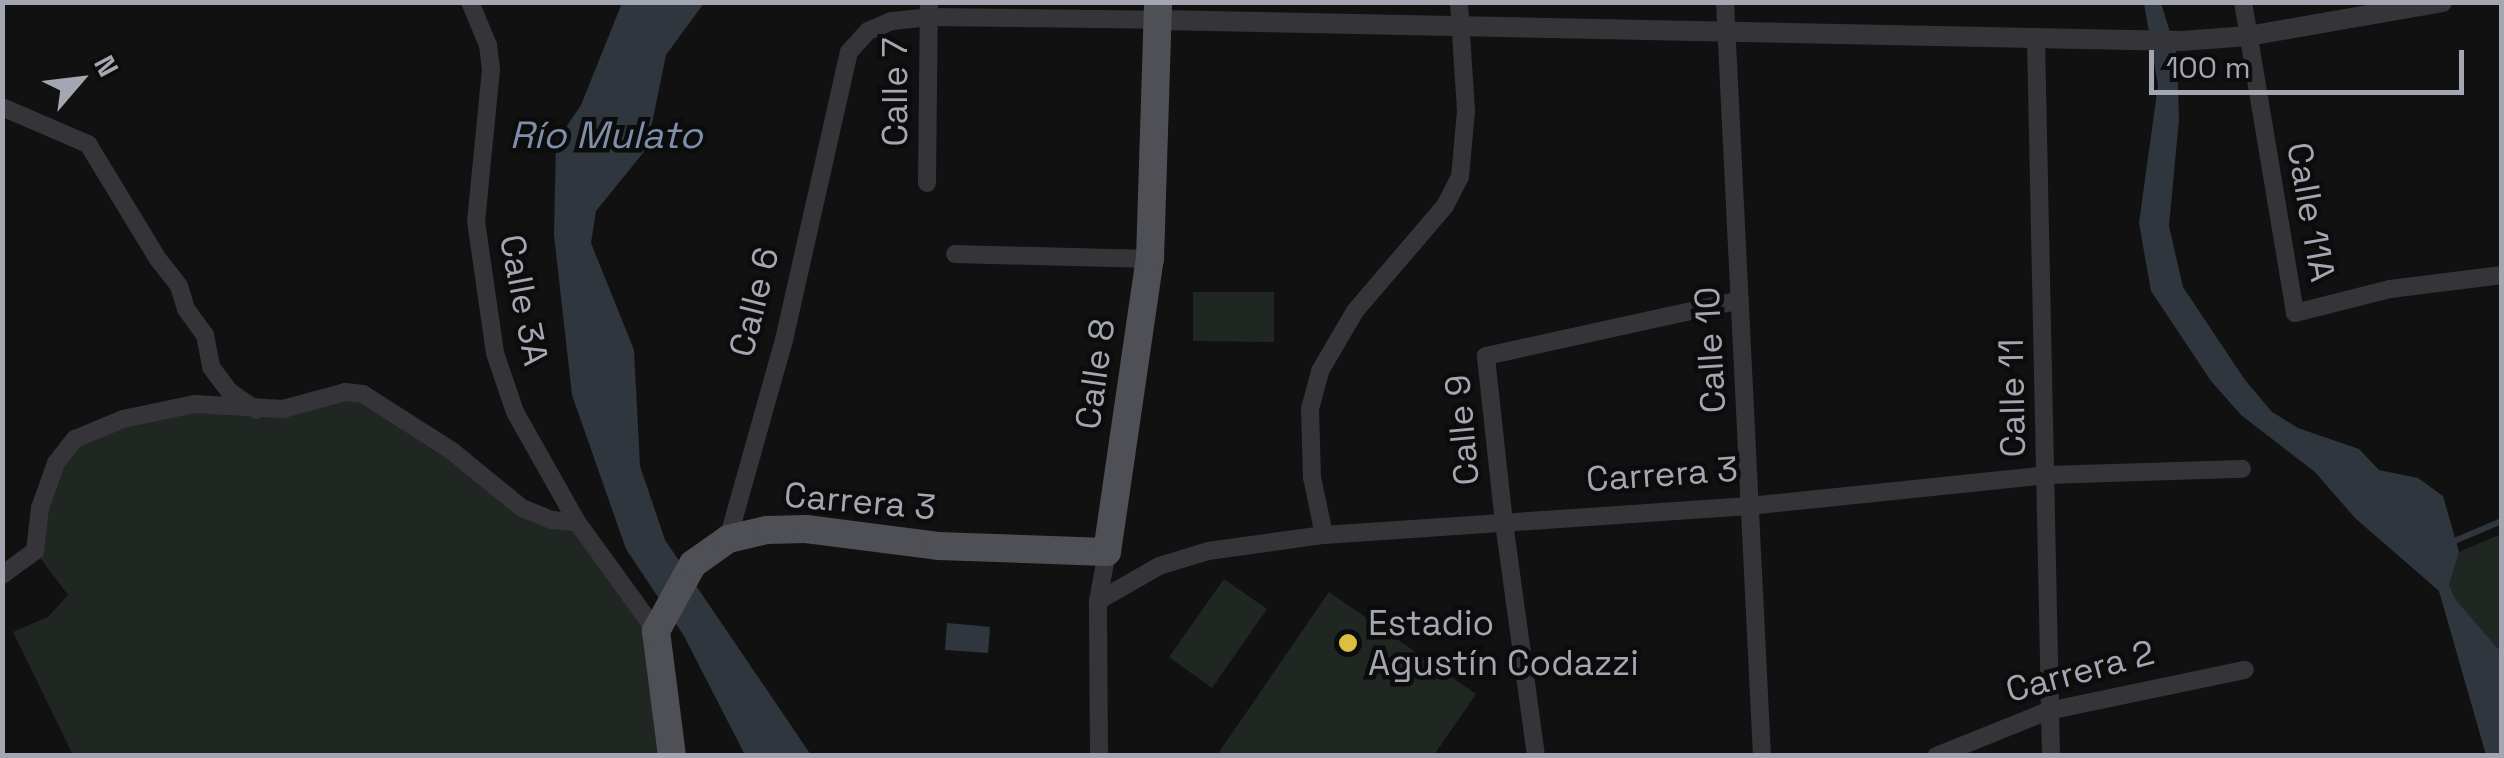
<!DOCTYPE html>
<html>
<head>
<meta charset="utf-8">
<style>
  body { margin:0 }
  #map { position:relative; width:2504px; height:758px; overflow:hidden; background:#111112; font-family:"Space Grotesk",sans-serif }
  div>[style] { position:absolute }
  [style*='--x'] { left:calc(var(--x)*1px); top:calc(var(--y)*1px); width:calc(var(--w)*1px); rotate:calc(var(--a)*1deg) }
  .green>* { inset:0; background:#202722 }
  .water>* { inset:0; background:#30363d }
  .stream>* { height:6px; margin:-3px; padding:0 3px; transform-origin:3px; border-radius:3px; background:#30363d }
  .minor>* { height:18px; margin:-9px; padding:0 9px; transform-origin:9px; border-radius:9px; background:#353539 }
  .tertiary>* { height:20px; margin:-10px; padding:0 10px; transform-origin:10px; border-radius:10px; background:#353539 }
  .primary>* { height:28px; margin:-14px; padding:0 14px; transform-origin:14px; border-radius:14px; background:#4f4f56 }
  .dots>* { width:28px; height:28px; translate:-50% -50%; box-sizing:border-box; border:5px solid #0c0c0d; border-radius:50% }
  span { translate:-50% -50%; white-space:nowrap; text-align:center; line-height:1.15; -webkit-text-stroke:9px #0c0c0d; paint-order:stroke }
  .street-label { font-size:35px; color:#a4a6b1 }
  .poi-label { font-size:35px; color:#a4a6b1 }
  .left { translate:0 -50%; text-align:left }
  .water-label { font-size:38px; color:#7f8fa9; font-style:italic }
  .frame { position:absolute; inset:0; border:5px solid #a4a6b1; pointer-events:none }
  .north { position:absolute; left:30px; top:30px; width:100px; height:100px; -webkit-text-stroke:8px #0c0c0d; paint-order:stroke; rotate:62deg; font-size:28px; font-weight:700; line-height:40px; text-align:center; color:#a4a6b1 }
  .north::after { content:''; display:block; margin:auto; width:35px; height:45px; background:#a4a6b1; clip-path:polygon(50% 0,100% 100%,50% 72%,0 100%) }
  .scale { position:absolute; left:2149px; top:50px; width:315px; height:45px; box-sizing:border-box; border:5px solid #a4a6b1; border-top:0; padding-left:12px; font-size:30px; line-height:35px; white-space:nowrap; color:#a4a6b1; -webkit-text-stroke:8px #0c0c0d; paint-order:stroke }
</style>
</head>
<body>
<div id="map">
  <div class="green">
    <i style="clip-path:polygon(1193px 292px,1274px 292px,1274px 342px,1193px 341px)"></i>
    <i style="clip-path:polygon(363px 394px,522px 508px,577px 522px,656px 631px,672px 755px,73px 755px,13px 632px,48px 617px,68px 595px,35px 551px,40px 508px,75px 439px,160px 408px,256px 410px)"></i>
    <i style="clip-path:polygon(2501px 534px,2501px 652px,2456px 600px,2449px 585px,2459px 552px)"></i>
    <i style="clip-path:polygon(1224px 579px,1267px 609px,1212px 688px,1169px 657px)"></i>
    <i style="clip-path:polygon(1329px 592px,1476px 694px,1434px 755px,1217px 755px)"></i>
  </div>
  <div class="water">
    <i style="clip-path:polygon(622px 3px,704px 3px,666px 55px,647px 148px,596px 211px,591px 243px,634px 350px,640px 466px,665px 540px,811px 755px,745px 755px,684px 636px,626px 549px,572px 395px,554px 235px,556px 142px,581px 105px)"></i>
    <i style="clip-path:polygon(2144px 3px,2161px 3px,2177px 55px,2179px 119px,2169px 226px,2183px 287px,2245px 380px,2272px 412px,2298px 428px,2359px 449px,2379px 470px,2418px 478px,2443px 496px,2459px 552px,2449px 585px,2456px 600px,2501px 652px,2501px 755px,2486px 755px,2439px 591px,2355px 518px,2315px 472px,2241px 415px,2211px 381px,2151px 291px,2139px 223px,2158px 85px)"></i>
    <i style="clip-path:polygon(947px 623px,990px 627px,988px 653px,945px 650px)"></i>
  </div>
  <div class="stream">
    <i style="--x:2452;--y:542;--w:54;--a:-22.8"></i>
  </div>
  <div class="minor">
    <i style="--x:470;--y:2;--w:47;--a:67.3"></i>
    <i style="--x:488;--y:45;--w:24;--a:83"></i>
    <i style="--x:491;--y:69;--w:153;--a:95.6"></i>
    <i style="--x:476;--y:221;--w:133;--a:81.8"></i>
    <i style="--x:495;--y:353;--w:62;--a:71.3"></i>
    <i style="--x:515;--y:412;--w:126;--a:60.6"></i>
    <i style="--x:577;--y:522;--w:135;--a:54.1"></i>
    <i style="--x:1725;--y:2;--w:755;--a:87.19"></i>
    <i style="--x:2243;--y:2;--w:315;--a:80.5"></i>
    <i style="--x:2295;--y:313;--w:98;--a:-14.2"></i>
    <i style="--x:2390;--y:289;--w:113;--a:-7.1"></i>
    <i style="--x:2036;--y:39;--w:717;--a:88.8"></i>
    <i style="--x:2;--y:107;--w:94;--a:23.3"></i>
    <i style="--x:88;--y:144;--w:135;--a:58.7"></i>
    <i style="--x:158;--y:259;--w:34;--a:52"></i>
    <i style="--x:179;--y:286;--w:24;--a:73"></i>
    <i style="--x:186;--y:309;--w:32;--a:54"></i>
    <i style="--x:205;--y:335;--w:33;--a:79"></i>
    <i style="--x:211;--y:367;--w:30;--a:53"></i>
    <i style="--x:229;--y:391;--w:33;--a:35"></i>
    <i style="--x:927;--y:183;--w:181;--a:-89.4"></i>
    <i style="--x:955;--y:254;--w:195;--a:1.5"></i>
    <i style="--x:1324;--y:535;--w:59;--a:-101.7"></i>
    <i style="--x:1312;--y:477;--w:68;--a:-91.7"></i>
    <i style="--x:1310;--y:409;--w:39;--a:-75"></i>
    <i style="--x:1320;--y:371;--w:69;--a:-59.7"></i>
    <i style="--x:1355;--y:311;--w:138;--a:-49.4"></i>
    <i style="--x:1445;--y:206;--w:33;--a:-63"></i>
    <i style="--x:1460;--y:177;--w:66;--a:-84.8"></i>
    <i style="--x:1466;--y:111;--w:109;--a:-93.7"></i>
    <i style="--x:728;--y:539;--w:207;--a:-74.3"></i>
    <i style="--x:784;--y:340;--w:295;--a:-77.3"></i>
    <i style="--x:849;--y:52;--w:28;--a:-48"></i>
    <i style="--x:868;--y:31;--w:26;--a:-23"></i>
    <i style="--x:892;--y:21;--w:36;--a:-6"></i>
    <i style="--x:928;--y:17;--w:230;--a:0.7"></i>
    <i style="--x:2;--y:575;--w:41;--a:-36"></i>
    <i style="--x:35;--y:551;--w:43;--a:-83.4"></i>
    <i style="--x:40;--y:508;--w:48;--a:-70.4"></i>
    <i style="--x:56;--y:463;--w:31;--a:-52"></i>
    <i style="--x:75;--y:439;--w:52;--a:-22.6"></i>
    <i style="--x:123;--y:419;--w:73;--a:-11.9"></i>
    <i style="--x:194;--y:404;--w:89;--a:3.2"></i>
    <i style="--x:283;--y:409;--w:64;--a:-15.3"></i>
    <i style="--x:345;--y:392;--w:18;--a:6"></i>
    <i style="--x:363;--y:394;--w:106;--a:32.6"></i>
    <i style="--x:452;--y:451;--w:90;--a:39.2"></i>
    <i style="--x:522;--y:508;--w:32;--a:22"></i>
    <i style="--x:552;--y:520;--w:25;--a:5"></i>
    <i style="--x:1098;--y:601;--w:70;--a:-29.8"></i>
    <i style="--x:1159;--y:566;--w:51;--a:-17"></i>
    <i style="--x:1208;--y:551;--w:117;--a:-7.9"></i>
    <i style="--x:1324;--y:535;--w:426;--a:-3.9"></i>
    <i style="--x:1749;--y:506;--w:300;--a:-5.9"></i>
    <i style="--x:2047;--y:475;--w:195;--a:-1.8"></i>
    <i style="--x:1099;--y:756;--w:155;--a:-90.4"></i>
    <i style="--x:1098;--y:601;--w:50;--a:-79.6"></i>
    <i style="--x:1536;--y:756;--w:235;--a:-97.8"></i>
    <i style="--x:1504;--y:523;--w:168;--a:-96.2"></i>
    <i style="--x:1486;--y:356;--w:260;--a:-12.4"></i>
    <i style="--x:1936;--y:756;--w:121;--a:-21.9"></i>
    <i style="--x:2048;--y:711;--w:201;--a:-11.8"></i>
  </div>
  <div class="tertiary">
    <i style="--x:1158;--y:20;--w:1023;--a:1.18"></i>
    <i style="--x:2181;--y:41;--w:67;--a:-4.3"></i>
    <i style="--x:2248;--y:36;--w:197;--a:-9.9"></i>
  </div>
  <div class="primary">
    <i style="--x:672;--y:756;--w:126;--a:-97.3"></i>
    <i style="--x:656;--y:631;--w:77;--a:-61.1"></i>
    <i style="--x:693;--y:564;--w:43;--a:-35.5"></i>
    <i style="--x:728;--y:539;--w:39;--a:-13"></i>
    <i style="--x:766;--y:530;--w:40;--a:-1.4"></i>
    <i style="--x:806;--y:529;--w:133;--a:7.3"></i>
    <i style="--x:938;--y:546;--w:169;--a:2"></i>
    <i style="--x:1107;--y:552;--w:296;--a:-81.7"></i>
    <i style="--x:1150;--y:259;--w:257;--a:-88.2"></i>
  </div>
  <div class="dots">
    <i style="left:1348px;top:643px;background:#dabf41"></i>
  </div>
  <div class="street-label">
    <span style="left:895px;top:92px;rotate:-90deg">Calle 7</span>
    <span style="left:2311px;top:212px;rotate:80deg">Calle 11A</span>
    <span style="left:524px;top:300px;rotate:79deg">Calle 3A</span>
    <span style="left:754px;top:302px;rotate:-76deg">Calle 6</span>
    <span style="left:1710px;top:350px;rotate:-93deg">Calle 10</span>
    <span style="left:1095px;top:374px;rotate:-82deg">Calle 8</span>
    <span style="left:2012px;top:398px;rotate:-91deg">Calle 11</span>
    <span style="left:1462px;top:430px;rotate:-95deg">Calle 9</span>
    <span style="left:1662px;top:474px;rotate:-4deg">Carrera 3</span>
    <span style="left:860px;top:501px;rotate:5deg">Carrera 3</span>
    <span style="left:2080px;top:671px;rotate:-15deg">Carrera 2</span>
  </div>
  <div class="poi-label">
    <span class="left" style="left:1368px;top:643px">Estadio<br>Agustín Codazzi</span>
  </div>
  <div class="water-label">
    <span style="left:606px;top:136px">Río Mulato</span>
  </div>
  <div class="frame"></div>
  <div class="north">N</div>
  <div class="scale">100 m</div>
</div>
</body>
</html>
